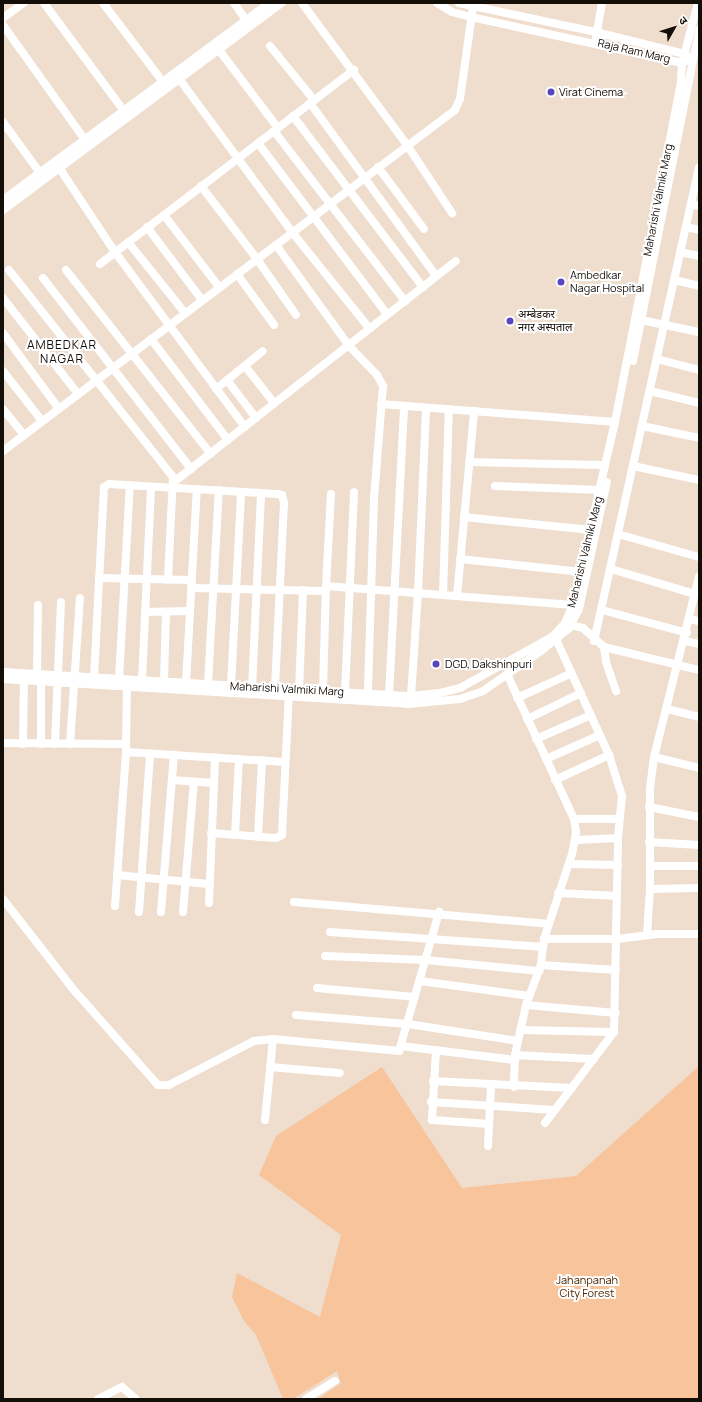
<!DOCTYPE html>
<html>
<head>
<meta charset="utf-8">
<style>
  body { margin:0 }
  #map { position:relative; width:702px; height:1402px; overflow:hidden; background:#efddce; font-family:Manrope,"Noto Sans Devanagari",sans-serif }
  div>[style] { position:absolute }
  [style*='--x'] { left:calc(var(--x)*1px); top:calc(var(--y)*1px); width:calc(var(--w)*1px); rotate:calc(var(--a)*1deg) }
  .green>* { inset:0; background:#f7c49b }
  .minor>* { height:8px; margin:-4px; padding:0 4px; transform-origin:4px; border-radius:4px; background:#fff }
  .dots>* { width:11px; height:11px; translate:-50% -50%; box-sizing:border-box; border:2px solid #fff; border-radius:50% }
  span { translate:-50% -50%; white-space:nowrap; text-align:center; line-height:1.15; -webkit-text-stroke:4px #fff; paint-order:stroke }
  .street-label { font-size:11px; color:#140e09 }
  .poi-label { font-size:11px; color:#140e09 }
  .left { translate:0 -50%; text-align:left }
  .park-label { font-size:11px; color:#4d2700 }
  .neighbourhood-label { font-size:12px; color:#140e09; letter-spacing:1px }
  .frame { position:absolute; inset:0; border:4px solid #140e09; pointer-events:none }
  .north { position:absolute; left:654px; top:8px; width:40px; height:40px; -webkit-text-stroke:3px #fff; paint-order:stroke; rotate:51deg; font-size:11px; font-weight:700; line-height:16px; text-align:center; color:#140e09 }
  .north::after { content:''; display:block; margin:auto; width:14px; height:18px; background:#140e09; clip-path:polygon(50% 0,100% 100%,50% 72%,0 100%) }
</style>
</head>
<body>
<div id="map">
  <div class="green">
    <i style="clip-path:polygon(699px 1066px,699px 1399px,318px 1399px,341px 1383px,337px 1371px,293px 1399px,283px 1399px,256px 1335px,244px 1321px,232px 1297px,237px 1273px,320px 1317px,341px 1235px,259px 1175px,276px 1136px,382px 1067px,462px 1188px,576px 1176px)"></i>
  </div>
  <div class="minor">
    <i style="--x:44;--y:3;--w:139;--a:53.5"></i>
    <i style="--x:103;--y:3;--w:99;--a:52.8"></i>
    <i style="--x:234;--y:3;--w:24;--a:55"></i>
    <i style="--x:302;--y:3;--w:177;--a:53.5"></i>
    <i style="--x:407;--y:145;--w:82;--a:56.5"></i>
    <i style="--x:437;--y:3;--w:17;--a:31"></i>
    <i style="--x:452;--y:12;--w:20;--a:15"></i>
    <i style="--x:471;--y:17;--w:216;--a:12.3"></i>
    <i style="--x:682;--y:63;--w:5;--a:-22"></i>
    <i style="--x:459;--y:3;--w:140;--a:12"></i>
    <i style="--x:596;--y:32;--w:92;--a:13.9"></i>
    <i style="--x:685;--y:54;--w:4;--a:45"></i>
    <i style="--x:3;--y:18;--w:26;--a:-36"></i>
    <i style="--x:3;--y:25;--w:141;--a:54.5"></i>
    <i style="--x:596;--y:37;--w:35;--a:-80"></i>
    <i style="--x:270;--y:46;--w:70;--a:50.8"></i>
    <i style="--x:219;--y:50;--w:98;--a:52.9"></i>
    <i style="--x:180;--y:80;--w:189;--a:53.6"></i>
    <i style="--x:292;--y:232;--w:124;--a:51.2"></i>
    <i style="--x:310;--y:103;--w:214;--a:53.9"></i>
    <i style="--x:293;--y:116;--w:215;--a:52.8"></i>
    <i style="--x:3;--y:122;--w:63;--a:54"></i>
    <i style="--x:274;--y:131;--w:215;--a:52.4"></i>
    <i style="--x:258;--y:143;--w:214;--a:53"></i>
    <i style="--x:58;--y:166;--w:103;--a:56.5"></i>
    <i style="--x:115;--y:252;--w:218;--a:53.4"></i>
    <i style="--x:378;--y:167;--w:77;--a:53.4"></i>
    <i style="--x:201;--y:186;--w:92;--a:52.5"></i>
    <i style="--x:257;--y:259;--w:68;--a:55.1"></i>
    <i style="--x:3;--y:200;--w:331;--a:-36.5"></i>
    <i style="--x:691;--y:204;--w:8;--a:14"></i>
    <i style="--x:3;--y:210;--w:347;--a:-36.6"></i>
    <i style="--x:164;--y:215;--w:91;--a:52.6"></i>
    <i style="--x:147;--y:227;--w:91;--a:53"></i>
    <i style="--x:686;--y:227;--w:13;--a:13"></i>
    <i style="--x:128;--y:242;--w:91;--a:51.2"></i>
    <i style="--x:276;--y:245;--w:125;--a:54.1"></i>
    <i style="--x:349;--y:346;--w:40;--a:46"></i>
    <i style="--x:377;--y:375;--w:13;--a:61"></i>
    <i style="--x:383;--y:386;--w:113;--a:94.6"></i>
    <i style="--x:374;--y:499;--w:195;--a:91.8"></i>
    <i style="--x:680;--y:252;--w:19;--a:12"></i>
    <i style="--x:100;--y:264;--w:320;--a:-37.4"></i>
    <i style="--x:9;--y:270;--w:264;--a:51.6"></i>
    <i style="--x:173;--y:477;--w:103;--a:92.8"></i>
    <i style="--x:66;--y:270;--w:234;--a:51.8"></i>
    <i style="--x:237;--y:274;--w:63;--a:54"></i>
    <i style="--x:43;--y:278;--w:242;--a:52.2"></i>
    <i style="--x:674;--y:280;--w:26;--a:13"></i>
    <i style="--x:3;--y:298;--w:122;--a:52"></i>
    <i style="--x:636;--y:319;--w:64;--a:11.7"></i>
    <i style="--x:3;--y:333;--w:94;--a:53.6"></i>
    <i style="--x:151;--y:339;--w:127;--a:52.7"></i>
    <i style="--x:657;--y:359;--w:43;--a:14.7"></i>
    <i style="--x:633;--y:361;--w:338;--a:-78.7"></i>
    <i style="--x:245;--y:366;--w:47;--a:51.9"></i>
    <i style="--x:3;--y:371;--w:63;--a:52"></i>
    <i style="--x:227;--y:380;--w:48;--a:52.7"></i>
    <i style="--x:216;--y:389;--w:60;--a:-39"></i>
    <i style="--x:650;--y:391;--w:50;--a:13.8"></i>
    <i style="--x:381;--y:404;--w:235;--a:4.4"></i>
    <i style="--x:3;--y:409;--w:33;--a:51"></i>
    <i style="--x:642;--y:426;--w:58;--a:11.9"></i>
    <i style="--x:3;--y:451;--w:566;--a:-37.03"></i>
    <i style="--x:455;--y:110;--w:12;--a:-66"></i>
    <i style="--x:460;--y:99;--w:93;--a:-82"></i>
    <i style="--x:469;--y:462;--w:136;--a:1.3"></i>
    <i style="--x:633;--y:466;--w:67;--a:12"></i>
    <i style="--x:174;--y:482;--w:358;--a:-38.1"></i>
    <i style="--x:495;--y:486;--w:105;--a:2.2"></i>
    <i style="--x:331;--y:494;--w:92;--a:93.1"></i>
    <i style="--x:326;--y:586;--w:248;--a:4.4"></i>
    <i style="--x:464;--y:517;--w:128;--a:5.8"></i>
    <i style="--x:618;--y:534;--w:84;--a:15.9"></i>
    <i style="--x:460;--y:559;--w:122;--a:6.1"></i>
    <i style="--x:611;--y:569;--w:88;--a:16.6"></i>
    <i style="--x:99;--y:578;--w:93;--a:1.2"></i>
    <i style="--x:191;--y:588;--w:135;--a:1.3"></i>
    <i style="--x:443;--y:595;--w:186;--a:-88.2"></i>
    <i style="--x:457;--y:596;--w:186;--a:-84.7"></i>
    <i style="--x:602;--y:610;--w:88;--a:15.1"></i>
    <i style="--x:145;--y:612;--w:45;--a:-1.3"></i>
    <i style="--x:690;--y:619;--w:9;--a:13"></i>
    <i style="--x:566;--y:624;--w:17;--a:13"></i>
    <i style="--x:583;--y:628;--w:28;--a:42"></i>
    <i style="--x:604;--y:647;--w:98;--a:13.6"></i>
    <i style="--x:594;--y:641;--w:485;--a:-77.5"></i>
    <i style="--x:685;--y:641;--w:14;--a:12"></i>
    <i style="--x:604;--y:647;--w:15;--a:82"></i>
    <i style="--x:606;--y:662;--w:31;--a:71"></i>
    <i style="--x:3;--y:672;--w:409;--a:3.4"></i>
    <i style="--x:411;--y:696;--w:29;--a:-6"></i>
    <i style="--x:440;--y:693;--w:21;--a:-14"></i>
    <i style="--x:460;--y:688;--w:105;--a:-29"></i>
    <i style="--x:552;--y:637;--w:19;--a:-47"></i>
    <i style="--x:565;--y:623;--w:20;--a:-66"></i>
    <i style="--x:573;--y:605;--w:188;--a:-77.1"></i>
    <i style="--x:615;--y:422;--w:347;--a:-79"></i>
    <i style="--x:681;--y:81;--w:18;--a:-87"></i>
    <i style="--x:682;--y:63;--w:62;--a:-75.1"></i>
    <i style="--x:37;--y:674;--w:69;--a:-89.2"></i>
    <i style="--x:507;--y:674;--w:160;--a:65.2"></i>
    <i style="--x:574;--y:819;--w:13;--a:81"></i>
    <i style="--x:576;--y:832;--w:22;--a:100"></i>
    <i style="--x:572;--y:854;--w:89;--a:108.2"></i>
    <i style="--x:544;--y:939;--w:26;--a:97"></i>
    <i style="--x:541;--y:965;--w:43;--a:110.6"></i>
    <i style="--x:526;--y:1005;--w:51;--a:102.4"></i>
    <i style="--x:515;--y:1055;--w:32;--a:92"></i>
    <i style="--x:94;--y:677;--w:190;--a:-87"></i>
    <i style="--x:104;--y:487;--w:6;--a:-31"></i>
    <i style="--x:109;--y:484;--w:169;--a:3.4"></i>
    <i style="--x:278;--y:494;--w:4;--a:14"></i>
    <i style="--x:282;--y:495;--w:8;--a:76"></i>
    <i style="--x:284;--y:503;--w:185;--a:92.8"></i>
    <i style="--x:3;--y:679;--w:406;--a:3.5"></i>
    <i style="--x:408;--y:704;--w:52;--a:-5.5"></i>
    <i style="--x:460;--y:699;--w:24;--a:-19"></i>
    <i style="--x:483;--y:691;--w:70;--a:-34.6"></i>
    <i style="--x:541;--y:651;--w:36;--a:-39"></i>
    <i style="--x:569;--y:628;--w:21;--a:-62"></i>
    <i style="--x:579;--y:609;--w:130;--a:-77.6"></i>
    <i style="--x:119;--y:679;--w:194;--a:-86.8"></i>
    <i style="--x:142;--y:680;--w:193;--a:-87.3"></i>
    <i style="--x:164;--y:682;--w:70;--a:-88.4"></i>
    <i style="--x:186;--y:683;--w:194;--a:-86.8"></i>
    <i style="--x:208;--y:684;--w:194;--a:-86.8"></i>
    <i style="--x:231;--y:686;--w:194;--a:-87"></i>
    <i style="--x:252;--y:687;--w:194;--a:-87.3"></i>
    <i style="--x:299;--y:690;--w:100;--a:-87.7"></i>
    <i style="--x:323;--y:691;--w:105;--a:-88.4"></i>
    <i style="--x:345;--y:692;--w:200;--a:-87.4"></i>
    <i style="--x:389;--y:695;--w:289;--a:-87"></i>
    <i style="--x:411;--y:696;--w:103;--a:-86.1"></i>
    <i style="--x:418;--y:593;--w:185;--a:-87.5"></i>
    <i style="--x:517;--y:698;--w:60;--a:-24.4"></i>
    <i style="--x:667;--y:709;--w:33;--a:14"></i>
    <i style="--x:527;--y:719;--w:60;--a:-25.7"></i>
    <i style="--x:536;--y:739;--w:60;--a:-23.6"></i>
    <i style="--x:3;--y:743;--w:122;--a:0.5"></i>
    <i style="--x:23;--y:744;--w:69;--a:-89.2"></i>
    <i style="--x:41;--y:744;--w:67;--a:-90"></i>
    <i style="--x:55;--y:744;--w:142;--a:-87.6"></i>
    <i style="--x:70;--y:744;--w:146;--a:-86.1"></i>
    <i style="--x:126;--y:752;--w:159;--a:3.6"></i>
    <i style="--x:654;--y:757;--w:46;--a:13.7"></i>
    <i style="--x:546;--y:759;--w:59;--a:-24"></i>
    <i style="--x:172;--y:780;--w:42;--a:4.1"></i>
    <i style="--x:555;--y:780;--w:60;--a:-24.8"></i>
    <i style="--x:649;--y:807;--w:51;--a:11.3"></i>
    <i style="--x:574;--y:819;--w:45;--a:0"></i>
    <i style="--x:211;--y:833;--w:65;--a:4.4"></i>
    <i style="--x:276;--y:838;--w:7;--a:-27"></i>
    <i style="--x:282;--y:835;--w:143;--a:-87.2"></i>
    <i style="--x:235;--y:835;--w:76;--a:-87"></i>
    <i style="--x:258;--y:837;--w:77;--a:-87"></i>
    <i style="--x:576;--y:840;--w:42;--a:-2.7"></i>
    <i style="--x:649;--y:842;--w:50;--a:3.4"></i>
    <i style="--x:569;--y:864;--w:49;--a:1.2"></i>
    <i style="--x:650;--y:866;--w:49;--a:0"></i>
    <i style="--x:117;--y:875;--w:92;--a:5.6"></i>
    <i style="--x:650;--y:889;--w:49;--a:-1.2"></i>
    <i style="--x:558;--y:893;--w:59;--a:2.9"></i>
    <i style="--x:3;--y:899;--w:114;--a:52.1"></i>
    <i style="--x:73;--y:989;--w:128;--a:48.5"></i>
    <i style="--x:158;--y:1085;--w:11;--a:0"></i>
    <i style="--x:169;--y:1085;--w:96;--a:-27.4"></i>
    <i style="--x:254;--y:1041;--w:19;--a:-6"></i>
    <i style="--x:294;--y:902;--w:256;--a:4.9"></i>
    <i style="--x:209;--y:903;--w:146;--a:-87.6"></i>
    <i style="--x:115;--y:906;--w:154;--a:-85.9"></i>
    <i style="--x:126;--y:752;--w:70;--a:-89.2"></i>
    <i style="--x:139;--y:912;--w:159;--a:-86"></i>
    <i style="--x:161;--y:912;--w:158;--a:-85.3"></i>
    <i style="--x:183;--y:912;--w:130;--a:-85.2"></i>
    <i style="--x:330;--y:932;--w:214;--a:4"></i>
    <i style="--x:647;--y:935;--w:46;--a:-86.3"></i>
    <i style="--x:650;--y:889;--w:100;--a:-90"></i>
    <i style="--x:650;--y:789;--w:32;--a:-83"></i>
    <i style="--x:654;--y:757;--w:186;--a:-76"></i>
    <i style="--x:544;--y:939;--w:73;--a:0"></i>
    <i style="--x:617;--y:939;--w:39;--a:-7"></i>
    <i style="--x:656;--y:934;--w:43;--a:0"></i>
    <i style="--x:325;--y:956;--w:101;--a:2.3"></i>
    <i style="--x:426;--y:960;--w:114;--a:5.6"></i>
    <i style="--x:541;--y:965;--w:75;--a:3.8"></i>
    <i style="--x:420;--y:981;--w:110;--a:7.8"></i>
    <i style="--x:317;--y:988;--w:98;--a:5.2"></i>
    <i style="--x:526;--y:1005;--w:90;--a:5.1"></i>
    <i style="--x:296;--y:1015;--w:112;--a:4.6"></i>
    <i style="--x:408;--y:1024;--w:111;--a:8.8"></i>
    <i style="--x:520;--y:1030;--w:94;--a:1.2"></i>
    <i style="--x:401;--y:1046;--w:115;--a:7"></i>
    <i style="--x:436;--y:1050;--w:70;--a:93.3"></i>
    <i style="--x:432;--y:1120;--w:57;--a:4"></i>
    <i style="--x:515;--y:1055;--w:79;--a:2.9"></i>
    <i style="--x:270;--y:1067;--w:70;--a:4.9"></i>
    <i style="--x:433;--y:1081;--w:139;--a:2.9"></i>
    <i style="--x:431;--y:1102;--w:124;--a:3.7"></i>
    <i style="--x:265;--y:1120;--w:81;--a:-84.4"></i>
    <i style="--x:273;--y:1039;--w:127;--a:5.4"></i>
    <i style="--x:399;--y:1051;--w:145;--a:-73.9"></i>
    <i style="--x:545;--y:1123;--w:114;--a:-52.8"></i>
    <i style="--x:614;--y:1032;--w:194;--a:-88.8"></i>
    <i style="--x:618;--y:838;--w:42;--a:-84.6"></i>
    <i style="--x:622;--y:796;--w:43;--a:-107.6"></i>
    <i style="--x:609;--y:755;--w:128;--a:-114.6"></i>
    <i style="--x:488;--y:1146;--w:60;--a:-87.1"></i>
    <i style="--x:98;--y:1399;--w:27;--a:-27"></i>
    <i style="--x:122;--y:1387;--w:18;--a:41"></i>
    <i style="--x:306;--y:1399;--w:34;--a:-32"></i>
  </div>
  <div class="dots">
    <i style="left:551px;top:92px;background:#5747bf"></i>
    <i style="left:561px;top:282px;background:#5747bf"></i>
    <i style="left:510px;top:321px;background:#5747bf"></i>
    <i style="left:436px;top:664px;background:#5747bf"></i>
  </div>
  <div class="street-label">
    <span style="left:634px;top:51px;rotate:13deg">Raja Ram Marg</span>
    <span style="left:658px;top:200px;rotate:-79deg">Maharishi Valmiki Marg</span>
    <span style="left:585px;top:552px;rotate:-76deg">Maharishi Valmiki Marg</span>
    <span style="left:287px;top:689px;rotate:3deg">Maharishi Valmiki Marg</span>
  </div>
  <div class="poi-label">
    <span class="left" style="left:559px;top:92px">Virat Cinema</span>
    <span class="left" style="left:570px;top:282px">Ambedkar<br>Nagar Hospital</span>
    <span class="left" style="left:518px;top:321px">अम्बेडकर<br>नगर अस्पताल</span>
    <span class="left" style="left:445px;top:664px">DGD, Dakshinpuri</span>
  </div>
  <div class="park-label">
    <span style="left:587px;top:1287px">Jahanpanah<br>City Forest</span>
  </div>
  <div class="neighbourhood-label">
    <span style="left:62px;top:352px">AMBEDKAR<br>NAGAR</span>
  </div>
  <div class="frame"></div>
  <div class="north">उ</div>
</div>
</body>
</html>
